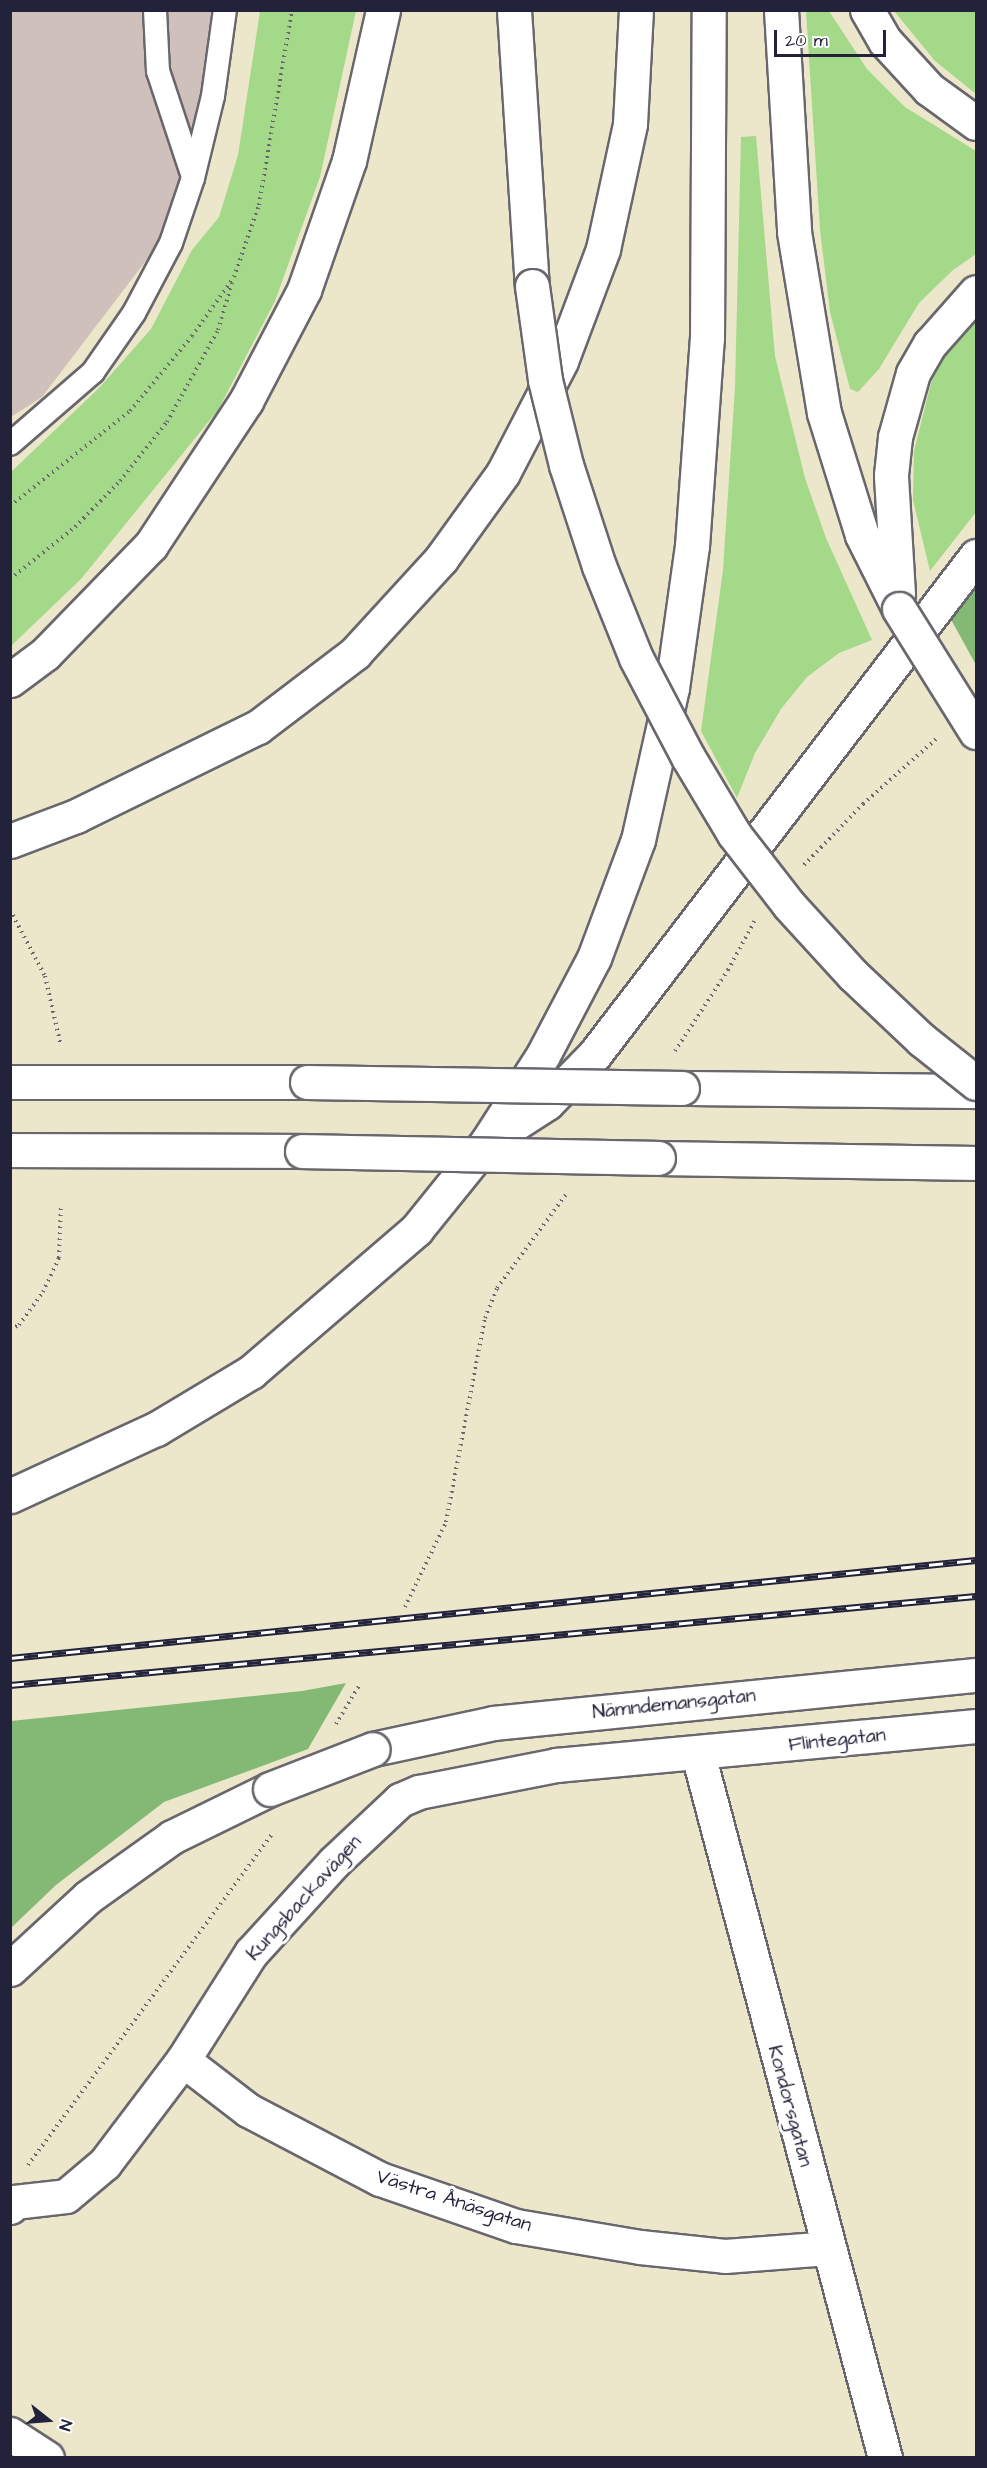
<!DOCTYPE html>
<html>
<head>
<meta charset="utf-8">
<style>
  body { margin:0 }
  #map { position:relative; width:987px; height:2468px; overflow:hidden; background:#ece7cb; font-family:"Architects Daughter",sans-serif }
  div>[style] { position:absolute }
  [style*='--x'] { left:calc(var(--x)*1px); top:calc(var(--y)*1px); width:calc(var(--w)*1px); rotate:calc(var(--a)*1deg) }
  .industrial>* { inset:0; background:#cfc0bb }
  .green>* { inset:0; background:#a4d989 }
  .forest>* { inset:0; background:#83b975 }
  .path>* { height:4px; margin-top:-2px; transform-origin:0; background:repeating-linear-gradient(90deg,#69676d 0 1.5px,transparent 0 6px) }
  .roads { filter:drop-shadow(2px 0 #69676d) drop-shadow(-2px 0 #69676d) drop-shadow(0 2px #69676d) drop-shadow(0 -2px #69676d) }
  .lane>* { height:22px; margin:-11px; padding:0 11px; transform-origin:11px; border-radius:11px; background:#fff }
  .street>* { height:33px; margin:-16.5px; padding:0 16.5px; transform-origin:16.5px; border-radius:16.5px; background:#fff }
  .secondary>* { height:33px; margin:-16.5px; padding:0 16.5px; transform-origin:16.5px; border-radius:16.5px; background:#fff }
  .highway>* { height:33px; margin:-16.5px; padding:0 16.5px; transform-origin:16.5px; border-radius:16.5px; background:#fff }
  .rail>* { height:7px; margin-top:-3.5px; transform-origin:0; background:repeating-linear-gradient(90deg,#fff 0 14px,#22223b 0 28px); box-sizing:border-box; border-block:2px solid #22223b }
  .bridges { filter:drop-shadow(2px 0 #69676d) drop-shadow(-2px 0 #69676d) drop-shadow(0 2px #69676d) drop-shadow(0 -2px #69676d) }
  .secondary-bridge>* { height:33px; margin:-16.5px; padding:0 16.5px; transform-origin:16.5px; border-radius:16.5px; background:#fff }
  .highway-bridge>* { height:33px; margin:-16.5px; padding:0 16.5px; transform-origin:16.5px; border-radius:16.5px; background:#fff }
  span { translate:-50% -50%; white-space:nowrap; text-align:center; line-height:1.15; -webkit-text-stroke:6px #fff; paint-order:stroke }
  .street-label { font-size:20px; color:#22223b }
  .frame { position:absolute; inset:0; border:12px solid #22223b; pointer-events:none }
  .north { position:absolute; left:18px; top:2390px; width:60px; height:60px; -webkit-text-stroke:4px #fff; paint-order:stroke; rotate:107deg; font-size:16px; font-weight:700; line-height:24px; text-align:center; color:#22223b }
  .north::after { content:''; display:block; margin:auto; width:21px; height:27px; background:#22223b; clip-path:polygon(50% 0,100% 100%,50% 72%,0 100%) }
  .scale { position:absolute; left:774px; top:30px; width:112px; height:27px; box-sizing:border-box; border:3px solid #22223b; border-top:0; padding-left:8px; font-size:18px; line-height:21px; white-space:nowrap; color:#22223b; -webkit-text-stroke:4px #fff; paint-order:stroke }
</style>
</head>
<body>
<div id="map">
  <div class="industrial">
    <i style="clip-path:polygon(11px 11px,224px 11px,167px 233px,42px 397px,11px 417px)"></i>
  </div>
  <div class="green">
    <i style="clip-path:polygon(260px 11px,356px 11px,320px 177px,275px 301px,218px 410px,81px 579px,11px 646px,11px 472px,99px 388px,151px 329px,192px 250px,219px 217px,238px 155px)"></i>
    <i style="clip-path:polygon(806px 11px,829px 11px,867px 69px,905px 107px,976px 151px,976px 254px,953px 270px,919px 303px,879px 369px,858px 392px,850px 389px,830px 312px,820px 230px)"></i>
    <i style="clip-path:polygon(894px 11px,976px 11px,976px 94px,935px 61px)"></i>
    <i style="clip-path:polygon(756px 136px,775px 356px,805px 478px,826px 538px,872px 640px,839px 653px,807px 677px,781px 709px,755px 753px,737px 798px,701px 731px,723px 570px,735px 387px,741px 137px)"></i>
    <i style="clip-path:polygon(976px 316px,976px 512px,930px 571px,913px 500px,914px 451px,931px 383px,944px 355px,964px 326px)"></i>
  </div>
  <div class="forest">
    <i style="clip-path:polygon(976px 576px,976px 665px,948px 614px)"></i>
    <i style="clip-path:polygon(346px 1683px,308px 1749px,164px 1802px,56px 1885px,11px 1928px,11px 1721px,302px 1691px)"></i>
  </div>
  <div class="path">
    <i style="--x:10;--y:506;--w:153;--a:-38.4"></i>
    <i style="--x:130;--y:411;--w:97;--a:-50.4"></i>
    <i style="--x:192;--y:336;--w:72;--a:-54.6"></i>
    <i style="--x:234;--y:277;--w:76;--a:-70.9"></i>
    <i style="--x:259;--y:205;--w:198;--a:-80.4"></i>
    <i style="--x:10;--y:579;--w:83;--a:-38.7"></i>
    <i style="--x:75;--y:527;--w:64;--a:-45.6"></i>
    <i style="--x:120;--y:481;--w:75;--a:-51.5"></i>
    <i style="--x:167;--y:422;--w:105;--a:-61"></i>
    <i style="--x:218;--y:330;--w:49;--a:-73.4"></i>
    <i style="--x:804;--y:865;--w:85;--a:-46"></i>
    <i style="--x:863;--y:804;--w:99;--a:-41.7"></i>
    <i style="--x:10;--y:910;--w:75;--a:62.1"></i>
    <i style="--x:45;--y:976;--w:68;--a:77.2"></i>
    <i style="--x:675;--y:1051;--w:97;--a:-56.8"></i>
    <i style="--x:728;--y:970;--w:57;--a:-61.6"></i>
    <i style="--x:10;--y:1329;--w:10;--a:-24"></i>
    <i style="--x:19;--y:1325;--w:41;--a:-54"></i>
    <i style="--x:43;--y:1292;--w:38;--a:-65"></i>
    <i style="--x:59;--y:1258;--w:51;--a:-87.8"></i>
    <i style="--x:405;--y:1607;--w:94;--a:-64.2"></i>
    <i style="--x:446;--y:1522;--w:208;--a:-79.2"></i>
    <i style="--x:485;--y:1318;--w:32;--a:-68"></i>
    <i style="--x:497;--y:1288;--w:118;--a:-53.6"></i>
    <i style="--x:336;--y:1724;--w:47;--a:-59"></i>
    <i style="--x:28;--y:2165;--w:411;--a:-53.6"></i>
  </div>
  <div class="roads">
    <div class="lane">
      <i style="--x:155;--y:10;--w:61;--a:87.2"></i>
      <i style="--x:158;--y:71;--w:112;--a:71.7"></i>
      <i style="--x:10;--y:444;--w:110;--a:-40.9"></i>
      <i style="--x:93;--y:372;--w:72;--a:-55.2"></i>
      <i style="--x:134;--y:313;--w:79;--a:-62.1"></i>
      <i style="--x:171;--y:243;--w:69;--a:-71.3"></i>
      <i style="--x:193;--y:178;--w:84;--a:-76.3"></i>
      <i style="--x:213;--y:96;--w:87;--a:-82.1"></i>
    </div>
    <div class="street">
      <i style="--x:698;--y:1754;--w:728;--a:75.12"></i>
      <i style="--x:183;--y:2060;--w:82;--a:37.6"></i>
      <i style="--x:248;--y:2110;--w:149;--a:27.6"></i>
      <i style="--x:380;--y:2179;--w:144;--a:19.1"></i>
      <i style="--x:516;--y:2226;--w:126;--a:9.6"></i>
      <i style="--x:640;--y:2247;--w:85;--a:6"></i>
      <i style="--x:725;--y:2256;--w:103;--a:-4.4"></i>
      <i style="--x:10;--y:2207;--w:6;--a:-51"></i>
      <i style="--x:14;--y:2202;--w:52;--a:-6.6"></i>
      <i style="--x:66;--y:2196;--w:51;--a:-40.2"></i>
      <i style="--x:105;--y:2163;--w:129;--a:-52.9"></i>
      <i style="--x:183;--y:2060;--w:127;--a:-57.6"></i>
      <i style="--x:251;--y:1953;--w:123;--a:-47.6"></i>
      <i style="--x:334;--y:1862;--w:91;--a:-43.2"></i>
      <i style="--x:400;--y:1800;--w:21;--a:-23"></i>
      <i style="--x:419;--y:1792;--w:140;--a:-11.1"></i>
      <i style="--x:556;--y:1765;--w:422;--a:-5.3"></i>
      <i style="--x:10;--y:2434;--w:44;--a:33"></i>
    </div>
    <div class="secondary">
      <i style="--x:373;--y:1749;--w:123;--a:-12.2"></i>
      <i style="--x:493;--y:1723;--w:485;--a:-5.7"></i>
      <i style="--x:10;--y:1969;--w:106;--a:-42.7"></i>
      <i style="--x:88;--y:1897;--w:103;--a:-35.5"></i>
      <i style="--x:172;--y:1837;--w:109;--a:-26.1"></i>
    </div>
    <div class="highway">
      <i style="--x:514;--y:10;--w:277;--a:86.3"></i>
      <i style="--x:781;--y:10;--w:222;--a:86.6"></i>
      <i style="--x:794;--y:232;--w:183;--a:80.6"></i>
      <i style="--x:824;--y:413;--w:128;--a:72.7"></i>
      <i style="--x:862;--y:535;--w:83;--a:63.4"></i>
      <i style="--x:867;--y:10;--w:36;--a:60"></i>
      <i style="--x:885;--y:41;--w:65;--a:47.5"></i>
      <i style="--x:929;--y:89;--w:58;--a:35.9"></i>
      <i style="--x:898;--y:594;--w:119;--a:-93.4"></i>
      <i style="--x:891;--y:475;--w:38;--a:-84"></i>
      <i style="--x:895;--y:437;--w:66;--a:-74.3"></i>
      <i style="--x:913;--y:373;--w:34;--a:-60"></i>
      <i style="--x:930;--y:344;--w:69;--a:-48.5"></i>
      <i style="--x:10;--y:680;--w:44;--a:-36.6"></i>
      <i style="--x:45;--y:654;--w:152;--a:-45.8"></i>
      <i style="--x:151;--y:545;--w:173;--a:-56.6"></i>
      <i style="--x:246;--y:401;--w:125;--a:-62.4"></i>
      <i style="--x:304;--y:290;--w:137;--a:-70.8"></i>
      <i style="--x:349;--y:161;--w:155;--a:-77.3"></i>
      <i style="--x:10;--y:841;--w:71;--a:-20.7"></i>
      <i style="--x:76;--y:816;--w:203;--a:-26.1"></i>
      <i style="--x:258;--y:727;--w:122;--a:-37.3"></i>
      <i style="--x:355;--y:653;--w:127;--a:-47.5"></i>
      <i style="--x:441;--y:559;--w:106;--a:-54.2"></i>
      <i style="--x:503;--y:473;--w:126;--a:-62.6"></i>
      <i style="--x:561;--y:361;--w:120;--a:-69.4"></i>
      <i style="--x:603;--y:249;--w:128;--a:-77.8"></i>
      <i style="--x:630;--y:124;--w:114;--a:-87"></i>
      <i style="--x:10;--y:1082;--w:297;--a:0"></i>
      <i style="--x:682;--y:1088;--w:294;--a:0.6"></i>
      <i style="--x:496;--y:1136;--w:61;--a:-32.9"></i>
      <i style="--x:547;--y:1103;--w:69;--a:-45.6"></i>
      <i style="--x:595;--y:1054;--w:627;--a:-52.58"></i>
      <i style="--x:10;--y:1150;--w:292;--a:0.2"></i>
      <i style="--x:658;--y:1158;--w:318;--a:0.9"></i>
      <i style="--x:10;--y:1496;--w:161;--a:-24.7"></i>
      <i style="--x:156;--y:1429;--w:111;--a:-31"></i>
      <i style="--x:251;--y:1372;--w:218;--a:-40.7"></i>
      <i style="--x:416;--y:1230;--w:113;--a:-51.1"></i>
      <i style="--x:487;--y:1142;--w:103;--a:-57.2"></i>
      <i style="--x:543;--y:1055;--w:110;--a:-62.3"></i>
      <i style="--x:594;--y:958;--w:126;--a:-69.6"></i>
      <i style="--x:638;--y:840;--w:156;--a:-77.4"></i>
      <i style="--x:672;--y:688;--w:143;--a:-82"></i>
      <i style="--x:692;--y:546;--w:209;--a:-85.9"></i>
      <i style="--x:707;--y:338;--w:328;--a:-89.7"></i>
    </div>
  </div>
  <div class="rail">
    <i style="--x:10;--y:1658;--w:971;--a:-5.79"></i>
    <i style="--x:10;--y:1685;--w:970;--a:-5.26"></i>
  </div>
  <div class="bridges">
    <div class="secondary-bridge">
      <i style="--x:270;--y:1789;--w:110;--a:-21.2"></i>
    </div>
    <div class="highway-bridge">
      <i style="--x:532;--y:286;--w:95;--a:82.1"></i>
      <i style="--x:545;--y:380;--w:88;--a:76.1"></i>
      <i style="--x:566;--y:465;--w:106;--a:71.9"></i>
      <i style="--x:599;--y:566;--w:99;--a:68.1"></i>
      <i style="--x:636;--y:658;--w:112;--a:62.3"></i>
      <i style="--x:688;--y:757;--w:90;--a:59.1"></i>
      <i style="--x:734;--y:834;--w:90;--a:52.2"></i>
      <i style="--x:789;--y:905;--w:95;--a:47.6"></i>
      <i style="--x:853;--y:975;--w:95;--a:43.3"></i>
      <i style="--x:922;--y:1040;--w:69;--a:38.5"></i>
      <i style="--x:899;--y:609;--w:145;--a:58"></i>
      <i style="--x:307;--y:1082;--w:375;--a:0.9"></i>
      <i style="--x:302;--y:1151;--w:356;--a:1.1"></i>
    </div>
  </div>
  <div class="street-label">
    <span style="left:674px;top:1704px;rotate:-6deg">Nämndemansgatan</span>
    <span style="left:837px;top:1740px;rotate:-6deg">Flintegatan</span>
    <span style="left:304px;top:1898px;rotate:-48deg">Kungsbackavägen</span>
    <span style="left:790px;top:2106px;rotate:75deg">Kondorsgatan</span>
    <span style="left:454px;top:2201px;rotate:18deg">Västra Ånäsgatan</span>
  </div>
  <div class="frame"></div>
  <div class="north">N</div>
  <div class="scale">20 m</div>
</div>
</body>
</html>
